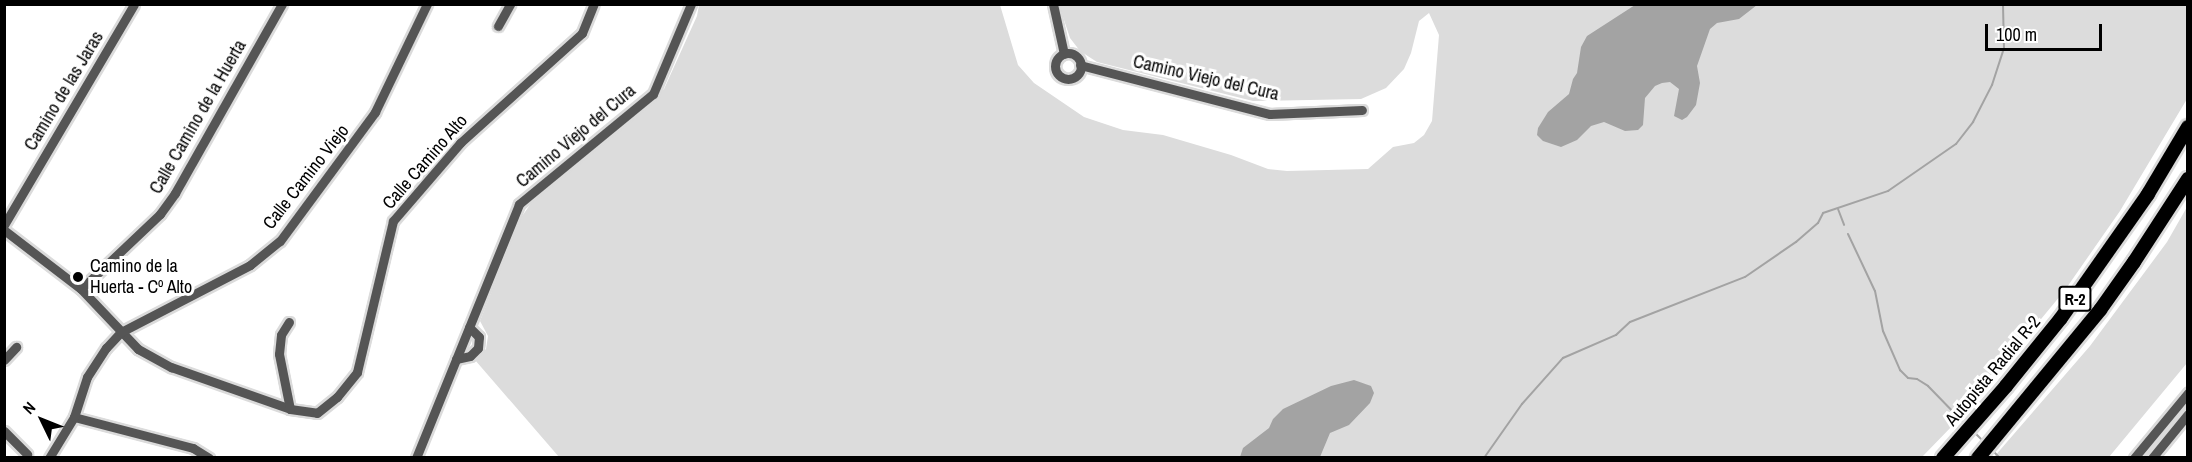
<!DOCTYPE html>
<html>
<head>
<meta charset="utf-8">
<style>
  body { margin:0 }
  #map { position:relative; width:2192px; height:462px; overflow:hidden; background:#fff; font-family:"Archivo Narrow",sans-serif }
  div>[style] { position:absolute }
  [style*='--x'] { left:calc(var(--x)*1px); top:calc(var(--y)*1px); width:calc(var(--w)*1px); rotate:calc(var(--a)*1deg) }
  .green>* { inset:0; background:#dcdcdc }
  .water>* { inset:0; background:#a3a3a3 }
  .stream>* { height:2px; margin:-1px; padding:0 1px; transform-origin:1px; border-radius:1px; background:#a3a3a3 }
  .roads { filter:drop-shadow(2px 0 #dbdbdb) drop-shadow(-2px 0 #dbdbdb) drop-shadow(0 2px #dbdbdb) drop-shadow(0 -2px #dbdbdb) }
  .minor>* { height:9px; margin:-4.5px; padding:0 4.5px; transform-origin:4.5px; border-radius:4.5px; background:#555 }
  .minor>.ring { margin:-4.5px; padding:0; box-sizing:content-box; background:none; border:9px solid #555; border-radius:50% }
  .highway>* { height:14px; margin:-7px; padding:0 7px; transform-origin:7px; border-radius:7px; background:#000 }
  .dots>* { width:16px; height:16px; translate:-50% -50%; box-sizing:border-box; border:3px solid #fff; border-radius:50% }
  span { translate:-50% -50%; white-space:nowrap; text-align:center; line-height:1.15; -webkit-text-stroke:6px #fff; paint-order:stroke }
  .shield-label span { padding:2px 4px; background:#fff; border:2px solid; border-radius:4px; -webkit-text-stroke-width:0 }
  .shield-label { font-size:16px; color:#000; font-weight:700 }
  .street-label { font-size:18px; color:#000 }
  .poi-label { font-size:18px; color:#000 }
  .left { translate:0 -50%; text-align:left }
  .frame { position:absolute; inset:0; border:6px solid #000; pointer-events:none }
  .north { position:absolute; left:12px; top:390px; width:60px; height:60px; -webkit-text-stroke:4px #fff; paint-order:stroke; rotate:313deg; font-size:16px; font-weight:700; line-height:24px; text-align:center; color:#000 }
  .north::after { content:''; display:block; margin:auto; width:21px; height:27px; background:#000; clip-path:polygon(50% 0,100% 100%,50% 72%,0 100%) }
  .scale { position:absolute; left:1985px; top:24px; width:117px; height:27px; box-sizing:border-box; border:3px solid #000; border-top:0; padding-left:8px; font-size:18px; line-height:21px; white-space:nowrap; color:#000; -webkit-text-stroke:4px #fff; paint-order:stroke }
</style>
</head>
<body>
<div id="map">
  <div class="green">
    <i style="clip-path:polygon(699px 5px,1000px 5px,1018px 65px,1034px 83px,1084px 117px,1123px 130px,1163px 135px,1231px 155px,1268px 169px,1287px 171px,1368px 169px,1393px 147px,1414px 143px,1424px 135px,1432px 121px,1439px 35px,1429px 13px,1419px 21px,1411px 53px,1404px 69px,1386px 88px,1361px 99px,1253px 101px,1097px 62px,1080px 51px,1070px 38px,1059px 5px,2187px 5px,2187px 99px,2120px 211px,2065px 290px,1955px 423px,1922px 457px,559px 457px,475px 360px,486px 349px,488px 336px,480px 321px,520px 219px,532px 202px,664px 89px,697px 16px)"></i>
    <i style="clip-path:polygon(2187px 207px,2187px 363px,2109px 457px,1994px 457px,2090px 346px,2167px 242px)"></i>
  </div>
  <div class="water">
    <i style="clip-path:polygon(1635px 5px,1757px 5px,1739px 19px,1717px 23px,1710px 29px,1697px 66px,1700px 83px,1696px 105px,1687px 117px,1682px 120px,1674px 116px,1679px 89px,1670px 82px,1662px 83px,1655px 86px,1645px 98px,1643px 125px,1638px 130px,1625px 131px,1604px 122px,1591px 126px,1577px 140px,1561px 147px,1543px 141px,1537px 135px,1538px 128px,1548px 112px,1569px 94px,1573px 79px,1577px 73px,1581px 47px,1587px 36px)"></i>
    <i style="clip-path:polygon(1354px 380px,1371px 386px,1374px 393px,1370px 403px,1349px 425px,1330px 433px,1320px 457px,1240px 457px,1243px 448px,1269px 428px,1273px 419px,1283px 409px,1331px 386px)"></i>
  </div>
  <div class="stream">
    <i style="--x:1838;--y:209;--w:17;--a:69"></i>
    <i style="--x:1848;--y:234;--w:63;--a:64.7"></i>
    <i style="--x:1875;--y:291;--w:41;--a:78.7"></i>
    <i style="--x:1883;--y:331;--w:43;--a:66.4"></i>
    <i style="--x:1900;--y:370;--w:11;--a:45"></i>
    <i style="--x:1908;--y:378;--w:9;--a:6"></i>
    <i style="--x:1917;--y:379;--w:13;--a:32"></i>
    <i style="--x:1928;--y:386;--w:53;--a:45.8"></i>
    <i style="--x:1974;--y:432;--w:16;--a:45"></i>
    <i style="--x:1991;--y:449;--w:13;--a:45"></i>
    <i style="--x:1484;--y:458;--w:66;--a:-54.9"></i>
    <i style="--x:1522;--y:404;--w:62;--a:-48.3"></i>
    <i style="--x:1563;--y:358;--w:58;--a:-23.5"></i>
    <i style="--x:1616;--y:335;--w:19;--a:-43"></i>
    <i style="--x:1630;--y:322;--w:123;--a:-21.4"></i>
    <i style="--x:1745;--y:277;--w:62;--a:-34.5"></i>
    <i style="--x:1796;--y:242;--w:29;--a:-41"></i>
    <i style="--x:1818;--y:223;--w:11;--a:-63"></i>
    <i style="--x:1823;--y:213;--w:69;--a:-18.7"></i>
    <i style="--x:1888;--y:191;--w:83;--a:-34.7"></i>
    <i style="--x:1956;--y:144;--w:28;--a:-52"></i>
    <i style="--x:1973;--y:122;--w:42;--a:-62.8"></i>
    <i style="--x:1992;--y:85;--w:38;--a:-72"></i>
    <i style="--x:2004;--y:49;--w:45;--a:-91.3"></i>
  </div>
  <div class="roads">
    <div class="minor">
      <i style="--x:1053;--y:4;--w:51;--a:77.6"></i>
      <i style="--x:498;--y:26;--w:25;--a:-61"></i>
      <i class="ring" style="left:1055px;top:53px;width:17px;height:17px"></i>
      <i style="--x:1080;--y:65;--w:196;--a:14.5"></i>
      <i style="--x:1270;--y:114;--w:92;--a:-2.5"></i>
      <i style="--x:4;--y:225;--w:256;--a:-59.5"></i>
      <i style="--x:4;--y:230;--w:97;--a:37.5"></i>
      <i style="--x:81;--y:289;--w:83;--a:46.5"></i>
      <i style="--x:138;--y:349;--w:38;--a:29"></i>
      <i style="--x:171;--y:367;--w:126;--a:19.4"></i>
      <i style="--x:290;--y:409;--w:27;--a:8"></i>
      <i style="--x:317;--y:413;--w:26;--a:-39"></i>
      <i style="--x:337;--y:397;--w:32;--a:-51"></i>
      <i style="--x:357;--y:372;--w:155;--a:-76.6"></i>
      <i style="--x:393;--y:221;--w:103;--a:-49.3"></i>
      <i style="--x:460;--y:143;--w:164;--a:-42"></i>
      <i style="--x:582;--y:33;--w:31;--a:-68"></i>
      <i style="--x:81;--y:289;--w:109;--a:-43.5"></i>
      <i style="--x:160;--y:214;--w:26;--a:-54"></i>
      <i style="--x:175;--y:193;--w:217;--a:-60.5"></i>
      <i style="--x:289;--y:322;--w:15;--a:122"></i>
      <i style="--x:281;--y:335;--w:19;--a:96"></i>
      <i style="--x:279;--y:354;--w:56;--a:78.7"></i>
      <i style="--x:456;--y:359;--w:14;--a:-12"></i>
      <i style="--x:470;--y:356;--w:11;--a:-45"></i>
      <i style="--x:478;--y:348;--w:11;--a:-85"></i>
      <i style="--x:479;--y:337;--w:14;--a:-135"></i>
      <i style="--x:4;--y:360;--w:18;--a:-47"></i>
      <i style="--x:74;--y:417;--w:123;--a:14.6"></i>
      <i style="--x:193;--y:448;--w:19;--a:32"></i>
      <i style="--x:4;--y:431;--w:33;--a:45"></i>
      <i style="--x:49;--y:458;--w:48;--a:-58.6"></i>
      <i style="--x:74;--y:417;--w:42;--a:-72"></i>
      <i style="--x:87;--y:377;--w:35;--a:-57"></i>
      <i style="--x:106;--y:348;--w:22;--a:-47"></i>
      <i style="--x:121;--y:332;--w:145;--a:-27.4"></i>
      <i style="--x:250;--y:265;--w:38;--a:-39"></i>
      <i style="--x:280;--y:241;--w:160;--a:-53.6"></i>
      <i style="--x:375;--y:112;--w:120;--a:-64.3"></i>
      <i style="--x:416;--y:458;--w:274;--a:-67.9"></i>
      <i style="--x:519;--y:204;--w:173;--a:-39.4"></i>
      <i style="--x:653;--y:94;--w:98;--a:-67.1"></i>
      <i style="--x:2134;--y:458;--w:85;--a:-50.3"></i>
      <i style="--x:2152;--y:458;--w:57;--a:-50.7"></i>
    </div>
    <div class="highway">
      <i style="--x:1943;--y:458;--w:96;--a:-48.8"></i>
      <i style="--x:2006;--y:386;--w:87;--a:-51"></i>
      <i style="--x:2061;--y:318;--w:151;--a:-54.9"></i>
      <i style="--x:2148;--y:194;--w:78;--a:-59.2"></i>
      <i style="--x:1978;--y:458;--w:192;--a:-50.5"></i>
      <i style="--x:2100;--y:310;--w:59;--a:-54.7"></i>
      <i style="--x:2134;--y:262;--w:99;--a:-57"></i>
    </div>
  </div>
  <div class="dots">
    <i style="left:78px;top:277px;background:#000"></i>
  </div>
  <div class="shield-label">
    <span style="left:2075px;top:299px">R-2</span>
  </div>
  <div class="street-label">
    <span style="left:1206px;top:78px;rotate:13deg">Camino Viejo del Cura</span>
    <span style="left:64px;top:91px;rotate:-59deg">Camino de las Jaras</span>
    <span style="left:198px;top:117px;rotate:-60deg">Calle Camino de la Huerta</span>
    <span style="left:576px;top:136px;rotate:-40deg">Camino Viejo del Cura</span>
    <span style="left:425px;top:162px;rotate:-49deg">Calle Camino Alto</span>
    <span style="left:306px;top:177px;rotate:-52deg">Calle Camino Viejo</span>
    <span style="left:1993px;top:371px;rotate:-50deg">Autopista Radial R-2</span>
  </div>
  <div class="poi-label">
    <span class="left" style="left:90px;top:277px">Camino de la<br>Huerta - Cº Alto</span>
  </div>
  <div class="frame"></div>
  <div class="north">N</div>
  <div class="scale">100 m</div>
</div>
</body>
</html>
